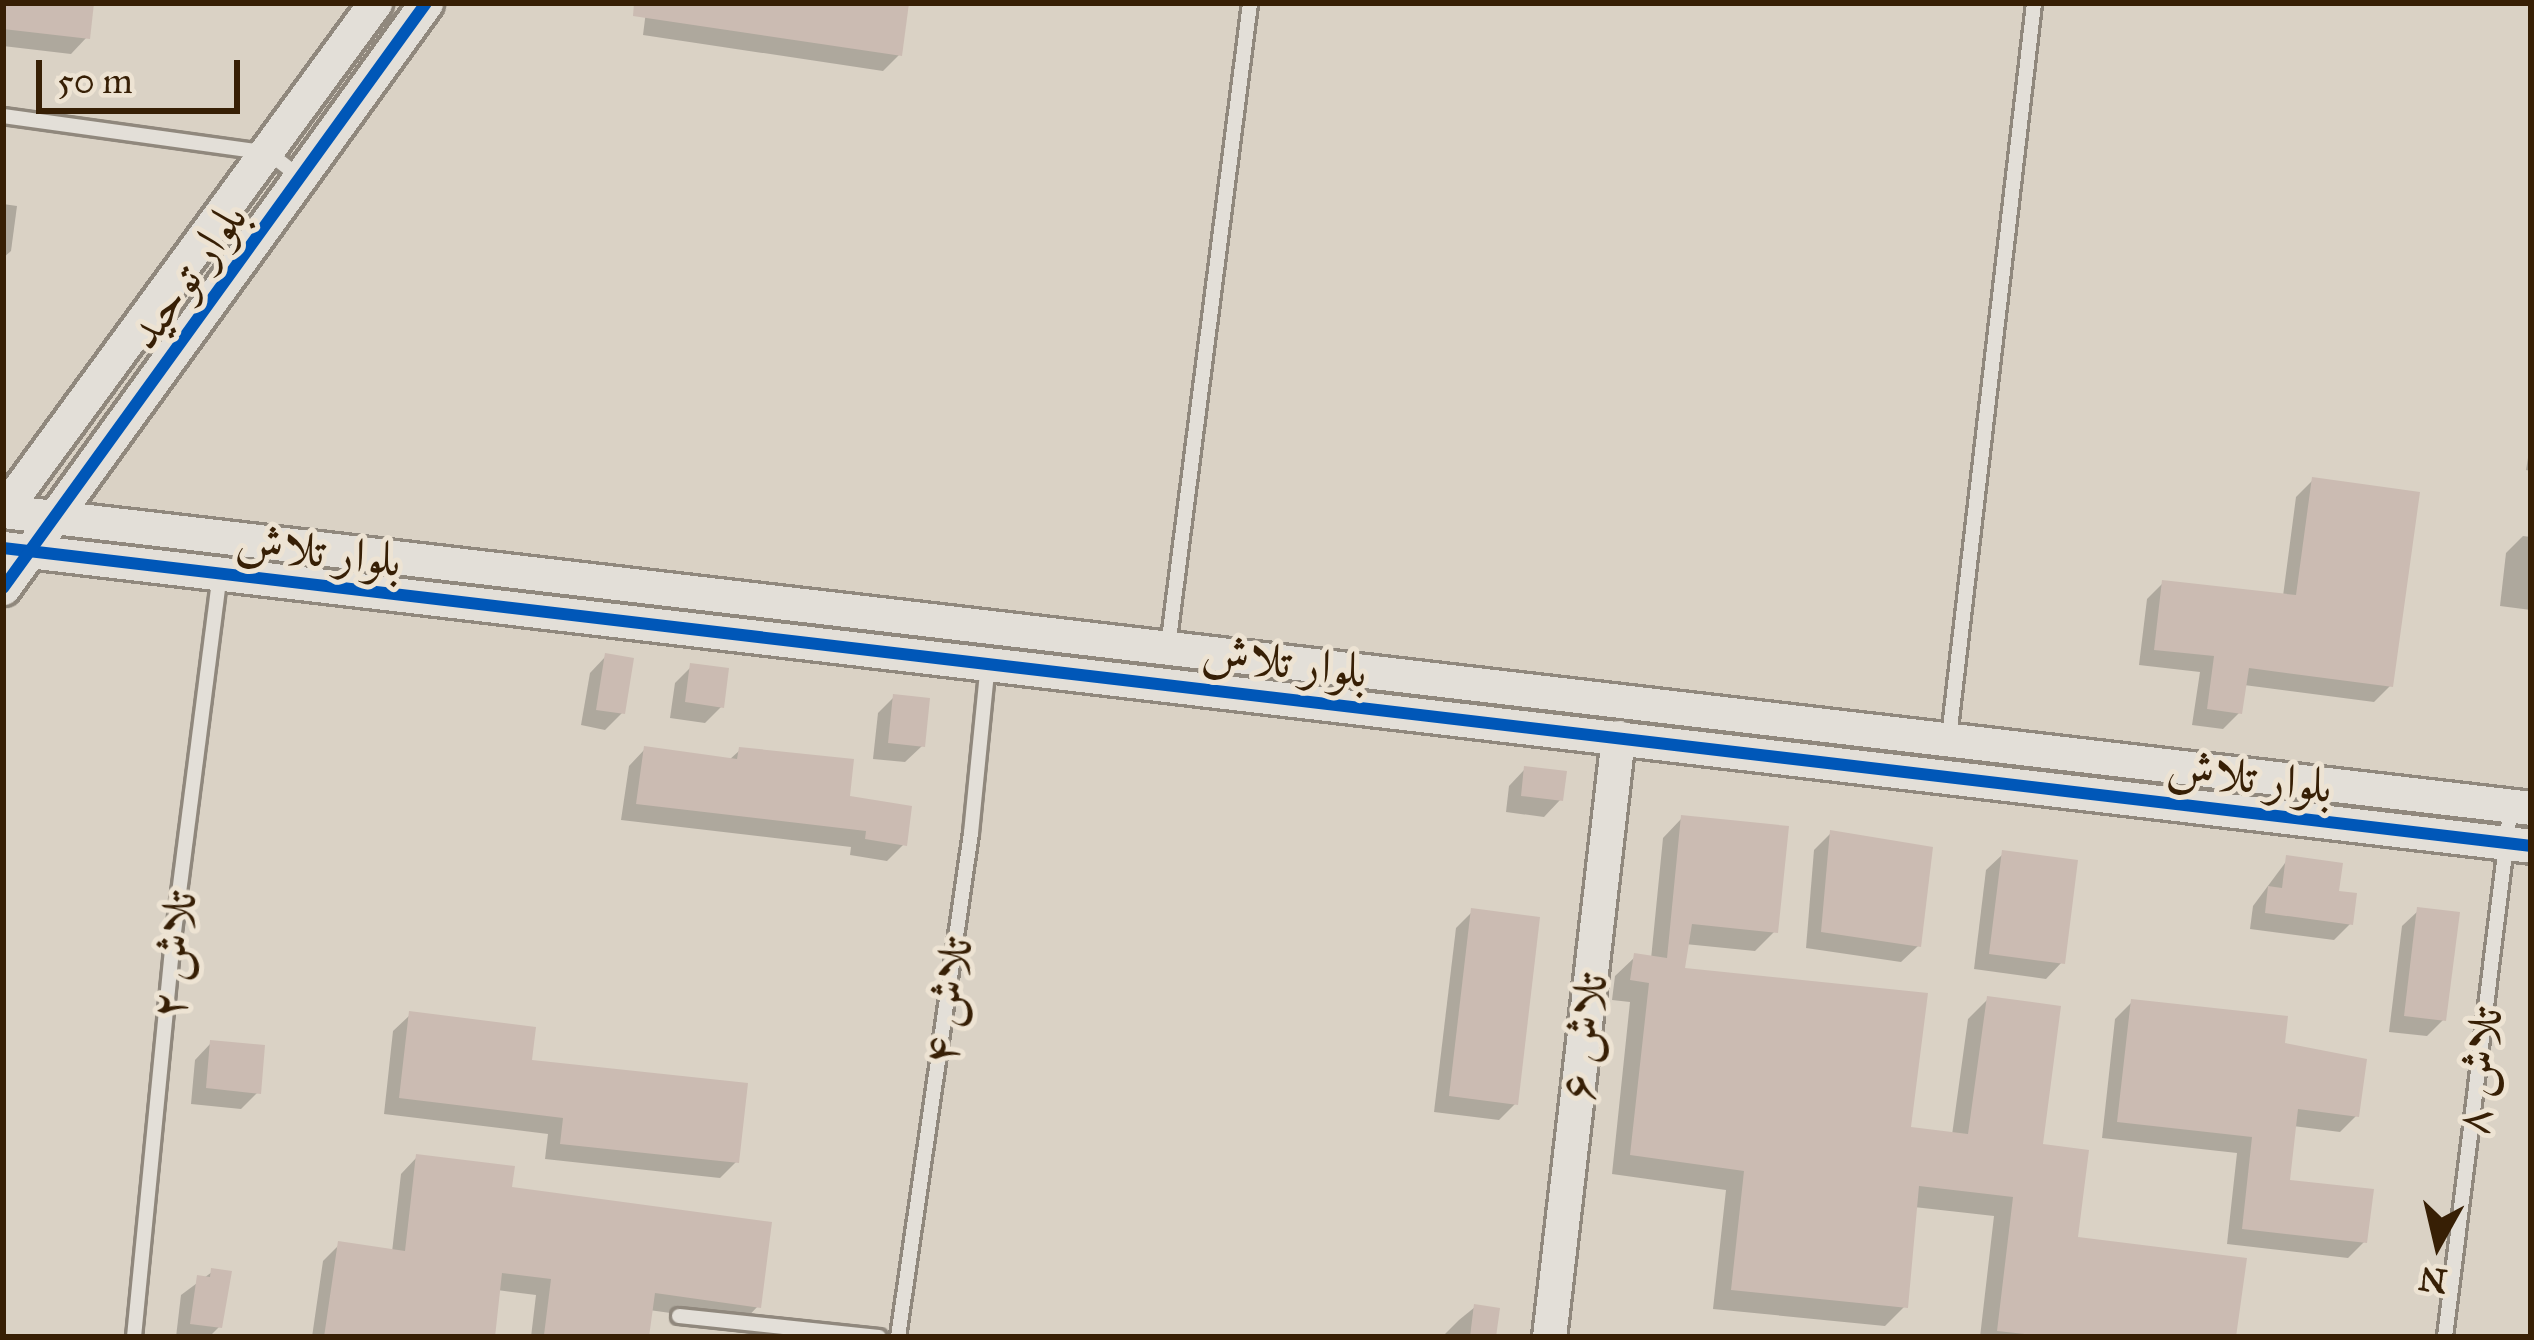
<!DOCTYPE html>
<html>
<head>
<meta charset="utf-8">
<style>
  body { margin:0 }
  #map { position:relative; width:2534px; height:1340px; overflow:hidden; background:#dad2c5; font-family:"IM FELL Great Primer",Amiri,serif }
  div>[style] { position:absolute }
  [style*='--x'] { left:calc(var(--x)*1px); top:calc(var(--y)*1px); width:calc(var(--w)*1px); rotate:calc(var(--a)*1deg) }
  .shadow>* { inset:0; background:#0003 }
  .building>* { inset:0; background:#cbbbb2 }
  .roads { filter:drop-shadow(3px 0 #90887d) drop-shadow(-3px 0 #90887d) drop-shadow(0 3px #90887d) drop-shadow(0 -3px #90887d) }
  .service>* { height:14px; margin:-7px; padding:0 7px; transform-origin:7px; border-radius:7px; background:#e3dfd8 }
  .tertiary>* { height:33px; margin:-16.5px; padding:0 16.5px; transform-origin:16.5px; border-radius:16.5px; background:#e3dfd8 }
  .cycleway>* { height:12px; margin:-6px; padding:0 6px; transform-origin:6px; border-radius:6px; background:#0057b8 }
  span { translate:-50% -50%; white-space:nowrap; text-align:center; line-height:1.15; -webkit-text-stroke:10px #ede3d3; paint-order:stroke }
  .street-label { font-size:48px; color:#371f05 }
  .frame { position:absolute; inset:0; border:6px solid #371f05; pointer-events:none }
  .north { position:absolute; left:2378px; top:1184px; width:120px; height:120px; -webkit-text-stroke:9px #ede3d3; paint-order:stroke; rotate:188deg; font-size:33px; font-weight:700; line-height:48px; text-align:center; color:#371f05 }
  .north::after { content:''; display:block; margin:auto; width:42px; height:54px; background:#371f05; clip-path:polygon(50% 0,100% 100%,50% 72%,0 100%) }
  .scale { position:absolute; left:36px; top:60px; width:204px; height:54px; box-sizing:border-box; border:6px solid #371f05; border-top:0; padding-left:15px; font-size:36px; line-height:42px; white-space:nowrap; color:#371f05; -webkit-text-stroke:9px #ede3d3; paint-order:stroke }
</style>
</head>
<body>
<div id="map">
  <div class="shadow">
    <i style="clip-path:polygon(3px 3px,91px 3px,87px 37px,71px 54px,3px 46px)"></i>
    <i style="clip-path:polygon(647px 3px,906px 3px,899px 55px,883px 71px,643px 35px)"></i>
    <i style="clip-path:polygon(3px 204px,17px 206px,11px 251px,3px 258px)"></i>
    <i style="clip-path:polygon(2531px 440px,2531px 471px,2526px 470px)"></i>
    <i style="clip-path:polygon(2313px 480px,2390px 686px,2374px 702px,2244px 685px,2240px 712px,2223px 729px,2192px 725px,2200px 672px,2139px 665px,2147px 599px,2163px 583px,2283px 596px,2296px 497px)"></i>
    <i style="clip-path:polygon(2523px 536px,2531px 537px,2531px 610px,2500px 606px,2506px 553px)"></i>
    <i style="clip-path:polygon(606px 656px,622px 713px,605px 730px,581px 725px,590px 673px)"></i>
    <i style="clip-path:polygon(691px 667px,721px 707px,705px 723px,670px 718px,675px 683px)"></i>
    <i style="clip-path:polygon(894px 697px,922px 746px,905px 762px,873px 759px,878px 713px)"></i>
    <i style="clip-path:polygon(645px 749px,728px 761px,740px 750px,847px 799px,904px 844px,887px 861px,850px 855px,851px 847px,621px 820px,629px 766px)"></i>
    <i style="clip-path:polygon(1525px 769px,1560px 800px,1544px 817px,1506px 812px,1509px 786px)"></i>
    <i style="clip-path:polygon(1682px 818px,1775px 931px,1755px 951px,1685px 944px,1681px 970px,1908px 1130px,1952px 1135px,1968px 1019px,1988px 999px,2075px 1239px,2233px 1337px,1980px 1337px,1994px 1216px,1914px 1207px,1905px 1306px,1885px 1326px,1713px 1309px,1726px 1190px,1612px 1174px,1630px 1002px,1612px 1000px,1615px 976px,1635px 957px,1651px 959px,1663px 838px)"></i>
    <i style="clip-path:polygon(1831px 833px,1918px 946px,1901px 962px,1806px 948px,1814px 850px)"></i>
    <i style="clip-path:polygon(2003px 854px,2062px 962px,2046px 979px,1974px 969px,1986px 870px)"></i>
    <i style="clip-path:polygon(2288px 859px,2336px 894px,2350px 924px,2334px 940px,2250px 929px,2253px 906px)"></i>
    <i style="clip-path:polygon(2419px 910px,2443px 1020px,2427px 1036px,2389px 1032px,2402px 926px)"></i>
    <i style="clip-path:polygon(1473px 911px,1516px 1103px,1499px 1120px,1434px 1112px,1456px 928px)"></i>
    <i style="clip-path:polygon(2132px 1002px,2282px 1046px,2356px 1116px,2340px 1132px,2293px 1126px,2287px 1182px,2364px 1242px,2348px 1258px,2227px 1244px,2237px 1153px,2102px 1138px,2115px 1019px)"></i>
    <i style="clip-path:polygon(410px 1015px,529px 1063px,736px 1162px,720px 1178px,545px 1159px,548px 1134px,384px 1114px,393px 1031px)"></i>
    <i style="clip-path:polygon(211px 1043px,258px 1092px,241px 1109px,191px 1104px,195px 1060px)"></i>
    <i style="clip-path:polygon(417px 1157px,509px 1189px,758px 1306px,742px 1323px,649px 1310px,645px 1337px,531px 1337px,536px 1295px,497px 1290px,492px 1337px,312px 1337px,323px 1261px,340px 1244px,392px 1252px,401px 1174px)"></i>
    <i style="clip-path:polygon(212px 1272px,219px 1327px,209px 1337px,176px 1337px,181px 1295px)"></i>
    <i style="clip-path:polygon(1475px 1307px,1493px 1337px,1442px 1337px,1459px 1320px)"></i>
  </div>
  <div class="building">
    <i style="clip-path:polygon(3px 3px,94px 3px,90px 39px,3px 29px)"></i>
    <i style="clip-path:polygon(634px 3px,909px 3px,902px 56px,633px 16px)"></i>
    <i style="clip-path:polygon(2312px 477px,2420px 492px,2393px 687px,2249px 668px,2242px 714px,2207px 709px,2214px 656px,2154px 650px,2162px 580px,2296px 595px)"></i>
    <i style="clip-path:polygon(605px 653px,634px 658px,625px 714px,596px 710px)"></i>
    <i style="clip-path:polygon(690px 663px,729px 668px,724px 708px,685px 702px)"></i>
    <i style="clip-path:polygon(893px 694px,930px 698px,925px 747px,888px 743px)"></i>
    <i style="clip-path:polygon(644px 746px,737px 759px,739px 747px,854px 759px,850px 796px,912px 806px,907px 846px,865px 839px,866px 831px,636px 804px)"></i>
    <i style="clip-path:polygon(1524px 766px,1567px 771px,1563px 801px,1521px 796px)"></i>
    <i style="clip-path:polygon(1681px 815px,1789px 826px,1778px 933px,1692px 924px,1685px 968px,1928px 993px,1911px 1127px,1968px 1134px,1987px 996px,2061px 1006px,2043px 1144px,2089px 1150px,2078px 1237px,2247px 1258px,2236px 1337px,2051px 1337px,1997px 1331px,2013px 1197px,1919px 1186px,1908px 1308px,1731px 1290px,1744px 1171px,1630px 1155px,1649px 983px,1630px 980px,1634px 953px,1667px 958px)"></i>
    <i style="clip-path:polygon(1830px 830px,1933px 847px,1921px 947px,1821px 932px)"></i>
    <i style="clip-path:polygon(2002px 850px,2078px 860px,2065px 964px,1989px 954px)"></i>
    <i style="clip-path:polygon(2286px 855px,2343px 863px,2339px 891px,2357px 893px,2353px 925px,2265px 913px,2268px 886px,2282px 888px)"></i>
    <i style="clip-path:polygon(2417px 907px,2460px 912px,2446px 1021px,2404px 1016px)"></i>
    <i style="clip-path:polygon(1471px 908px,1540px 917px,1518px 1105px,1449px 1096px)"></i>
    <i style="clip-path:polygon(2131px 999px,2288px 1016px,2285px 1043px,2367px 1059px,2359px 1117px,2298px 1109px,2290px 1180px,2374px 1189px,2367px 1243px,2242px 1229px,2252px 1137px,2117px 1122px)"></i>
    <i style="clip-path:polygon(409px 1011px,536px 1027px,532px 1060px,748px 1083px,739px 1163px,560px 1144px,563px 1118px,399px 1098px)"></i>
    <i style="clip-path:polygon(210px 1040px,265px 1045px,261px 1094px,206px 1088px)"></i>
    <i style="clip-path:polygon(416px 1154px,515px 1166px,512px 1187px,772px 1222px,761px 1308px,655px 1293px,649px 1337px,560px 1337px,544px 1335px,551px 1279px,502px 1273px,495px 1337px,324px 1337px,338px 1241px,405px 1251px)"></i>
    <i style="clip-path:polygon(211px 1268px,232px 1271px,222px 1328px,190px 1324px,197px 1275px,210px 1277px)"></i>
    <i style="clip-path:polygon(1474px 1304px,1500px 1308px,1496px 1337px,1470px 1337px)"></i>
  </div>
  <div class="roads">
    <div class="service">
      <i style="--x:3;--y:116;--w:269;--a:7.9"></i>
      <i style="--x:269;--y:153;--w:41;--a:38"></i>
      <i style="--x:1168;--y:647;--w:649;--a:-82.74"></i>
      <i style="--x:1949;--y:737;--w:739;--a:-83.39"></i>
      <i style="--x:679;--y:1316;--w:201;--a:6"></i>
      <i style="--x:134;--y:1337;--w:399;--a:-84.4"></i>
      <i style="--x:173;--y:940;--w:368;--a:-82.7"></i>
      <i style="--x:898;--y:1337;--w:509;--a:-81.76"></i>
      <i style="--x:971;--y:833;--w:170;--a:-84.3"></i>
      <i style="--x:2445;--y:1337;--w:536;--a:-82.93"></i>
    </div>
    <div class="tertiary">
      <i style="--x:3;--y:511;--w:2545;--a:6.7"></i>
      <i style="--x:3;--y:511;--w:630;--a:-53.79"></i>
      <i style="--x:3;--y:548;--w:2546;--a:6.72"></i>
      <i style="--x:3;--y:588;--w:722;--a:-54.13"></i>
      <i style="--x:1549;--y:1337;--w:604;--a:-83.44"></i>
    </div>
  </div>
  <div class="cycleway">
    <i style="--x:3;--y:548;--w:2546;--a:6.72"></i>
    <i style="--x:3;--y:588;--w:722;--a:-54.13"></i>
  </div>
  <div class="street-label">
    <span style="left:186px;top:275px;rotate:-54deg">بلوار توحید</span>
    <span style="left:319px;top:550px;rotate:7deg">بلوار تلاش</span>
    <span style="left:1285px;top:661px;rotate:7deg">بلوار تلاش</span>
    <span style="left:2250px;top:776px;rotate:7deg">بلوار تلاش</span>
    <span style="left:173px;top:955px;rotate:-84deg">تلاش ۲</span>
    <span style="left:947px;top:1001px;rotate:-82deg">تلاش ۴</span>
    <span style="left:1583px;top:1037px;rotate:-83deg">تلاش ۶</span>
    <span style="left:2478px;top:1071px;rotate:-83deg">تلاش ۸</span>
  </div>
  <div class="frame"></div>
  <div class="north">N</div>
  <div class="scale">50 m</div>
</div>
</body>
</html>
